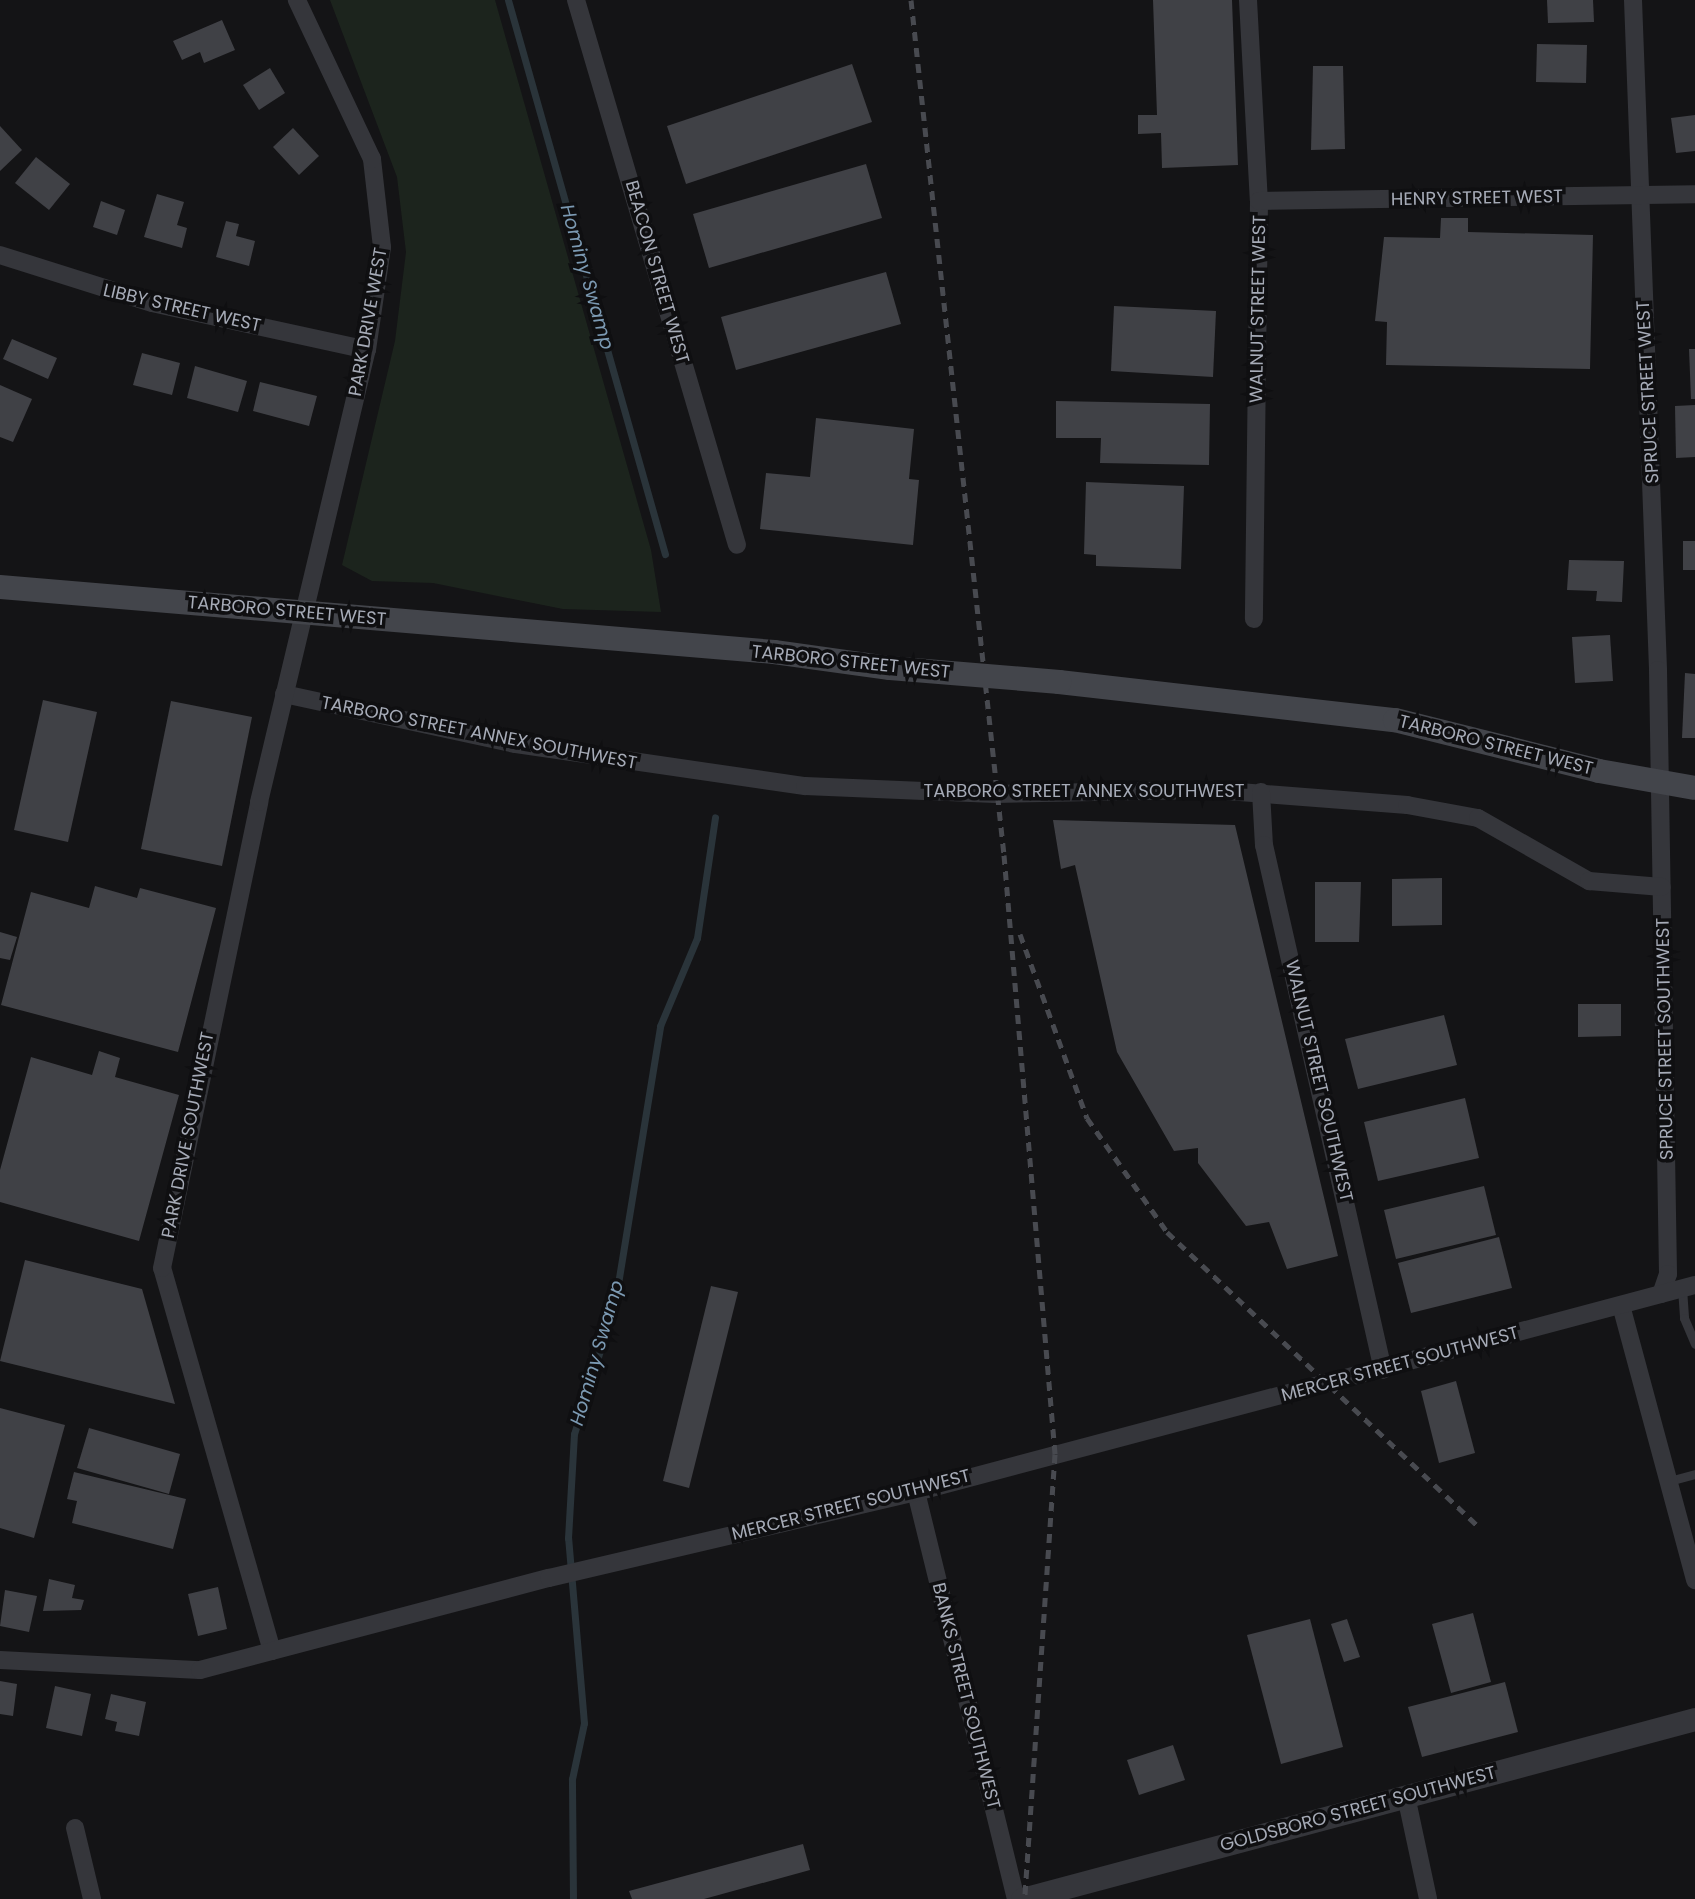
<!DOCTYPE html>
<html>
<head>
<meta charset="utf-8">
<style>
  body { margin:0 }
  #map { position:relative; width:1695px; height:1899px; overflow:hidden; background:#141416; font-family:Poppins,sans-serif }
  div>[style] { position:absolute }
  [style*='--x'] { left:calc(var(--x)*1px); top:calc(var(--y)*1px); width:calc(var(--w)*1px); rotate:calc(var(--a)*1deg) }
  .green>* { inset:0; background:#1c241d }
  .stream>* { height:7px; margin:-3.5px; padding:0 3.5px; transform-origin:3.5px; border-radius:3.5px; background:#2a343a }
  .building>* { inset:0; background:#404146 }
  .service>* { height:9px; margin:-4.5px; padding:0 4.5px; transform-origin:4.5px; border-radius:4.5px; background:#35363b }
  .minor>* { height:18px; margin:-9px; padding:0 9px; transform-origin:9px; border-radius:9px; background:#35363b }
  .tertiary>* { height:23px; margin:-11.5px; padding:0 11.5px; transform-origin:11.5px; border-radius:11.5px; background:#35363b }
  .secondary>* { height:24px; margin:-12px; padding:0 12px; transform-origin:12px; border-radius:12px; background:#43454b }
  .rail>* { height:5px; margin-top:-2.5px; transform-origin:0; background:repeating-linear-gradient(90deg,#484a50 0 9px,transparent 0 16px) }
  .secondary-bridge>* { height:24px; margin:-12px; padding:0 12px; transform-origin:12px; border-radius:12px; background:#43454b }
  span { translate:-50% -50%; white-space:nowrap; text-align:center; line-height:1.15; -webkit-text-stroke:7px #0f0f11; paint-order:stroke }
  .street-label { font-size:18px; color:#a6abb7 }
  .water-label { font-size:19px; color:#7c9ab3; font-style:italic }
</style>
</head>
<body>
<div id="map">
  <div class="green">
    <i style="clip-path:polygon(330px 0,495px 0,651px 550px,661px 612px,563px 609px,433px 583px,372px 581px,342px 565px,395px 341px,406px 252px,397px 177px)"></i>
  </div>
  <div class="stream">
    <i style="--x:508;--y:0;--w:576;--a:74.18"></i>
    <i style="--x:573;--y:1899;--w:120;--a:-90.5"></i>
    <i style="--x:572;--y:1779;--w:57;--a:-77.9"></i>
    <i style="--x:584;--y:1723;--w:186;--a:-94.9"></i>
    <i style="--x:568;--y:1538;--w:104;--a:-86.7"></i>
    <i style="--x:574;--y:1434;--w:138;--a:-72.7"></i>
    <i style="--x:615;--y:1302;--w:280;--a:-80.7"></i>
    <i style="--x:660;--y:1026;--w:95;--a:-67.2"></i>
    <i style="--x:697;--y:938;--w:122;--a:-81.5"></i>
  </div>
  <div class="building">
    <i style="clip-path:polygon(1153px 0,1232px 0,1238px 165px,1162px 168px,1161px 133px,1138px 134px,1138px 115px,1157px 115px)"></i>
    <i style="clip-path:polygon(1547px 0,1593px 0,1594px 22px,1548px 23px)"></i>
    <i style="clip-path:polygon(222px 20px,235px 50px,204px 63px,200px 52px,182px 60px,173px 41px)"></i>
    <i style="clip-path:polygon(1537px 44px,1587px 45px,1586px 83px,1536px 82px)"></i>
    <i style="clip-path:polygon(852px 64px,872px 122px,686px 184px,667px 126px)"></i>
    <i style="clip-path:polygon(1313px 66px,1343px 66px,1345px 149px,1311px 150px)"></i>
    <i style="clip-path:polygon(270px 68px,285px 93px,259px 110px,243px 85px)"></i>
    <i style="clip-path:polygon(1695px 115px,1695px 151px,1676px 153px,1671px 118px)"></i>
    <i style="clip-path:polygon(0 126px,22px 150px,0 171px)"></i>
    <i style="clip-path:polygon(293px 128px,319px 156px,299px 175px,273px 147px)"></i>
    <i style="clip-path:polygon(36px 157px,70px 184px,49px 210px,15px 183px)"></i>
    <i style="clip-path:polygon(866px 164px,882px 218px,709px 268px,693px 214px)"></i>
    <i style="clip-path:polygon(157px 194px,184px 202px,177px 225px,187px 228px,182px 248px,144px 237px)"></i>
    <i style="clip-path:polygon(101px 201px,125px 210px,117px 235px,93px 227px)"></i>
    <i style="clip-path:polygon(1441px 218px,1468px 218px,1468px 232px,1593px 235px,1590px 369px,1386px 365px,1387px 322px,1375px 321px,1384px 237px,1440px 238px)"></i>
    <i style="clip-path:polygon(226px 221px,239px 224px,236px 236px,255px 241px,249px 266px,216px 257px)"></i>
    <i style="clip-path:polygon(886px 272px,901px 324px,736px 370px,721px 317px)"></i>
    <i style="clip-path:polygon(1114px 306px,1216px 311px,1213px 377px,1111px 371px)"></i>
    <i style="clip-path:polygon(12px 339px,57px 358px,48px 379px,3px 359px)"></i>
    <i style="clip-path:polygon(1689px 349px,1695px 349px,1695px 399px,1691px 399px)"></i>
    <i style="clip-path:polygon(142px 353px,180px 363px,172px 395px,133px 385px)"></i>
    <i style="clip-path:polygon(195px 366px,247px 381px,238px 412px,187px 398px)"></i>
    <i style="clip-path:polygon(260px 382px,317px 396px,309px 426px,253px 411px)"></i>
    <i style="clip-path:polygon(0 385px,32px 399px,13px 442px,0 437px)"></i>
    <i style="clip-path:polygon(1056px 401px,1210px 404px,1209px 465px,1100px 463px,1101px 438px,1056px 438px)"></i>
    <i style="clip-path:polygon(1695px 405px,1695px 457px,1676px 458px,1675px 406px)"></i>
    <i style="clip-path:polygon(816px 418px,914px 429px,909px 479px,919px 480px,913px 545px,760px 529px,766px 473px,810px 477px)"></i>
    <i style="clip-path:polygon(1086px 482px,1184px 486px,1181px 569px,1096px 566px,1096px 555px,1084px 554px)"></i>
    <i style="clip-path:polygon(1683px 541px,1695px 541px,1695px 570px,1683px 570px)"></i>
    <i style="clip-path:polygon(1569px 560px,1624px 561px,1622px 602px,1596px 601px,1597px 591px,1567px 590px)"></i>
    <i style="clip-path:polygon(1610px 635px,1613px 681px,1575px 683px,1572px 637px)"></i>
    <i style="clip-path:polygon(1685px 673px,1695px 674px,1695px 738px,1682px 738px)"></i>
    <i style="clip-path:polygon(43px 700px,97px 712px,68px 842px,14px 830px)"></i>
    <i style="clip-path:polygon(171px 701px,252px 717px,222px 866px,141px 849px)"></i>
    <i style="clip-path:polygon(1053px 820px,1235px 825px,1338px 1256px,1287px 1269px,1269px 1222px,1246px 1226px,1198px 1163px,1198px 1148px,1174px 1151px,1117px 1052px,1075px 865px,1061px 869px)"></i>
    <i style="clip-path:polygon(1442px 878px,1442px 925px,1392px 926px,1392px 879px)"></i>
    <i style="clip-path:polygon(1315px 882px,1361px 882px,1359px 942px,1315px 942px)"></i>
    <i style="clip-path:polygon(95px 886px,137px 898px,140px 888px,216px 908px,178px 1052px,1px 1005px,31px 892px,89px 908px)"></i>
    <i style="clip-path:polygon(0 932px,17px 937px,10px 960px,0 958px)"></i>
    <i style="clip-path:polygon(1578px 1004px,1621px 1004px,1621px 1036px,1578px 1037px)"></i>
    <i style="clip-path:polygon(1444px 1015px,1457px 1065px,1358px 1089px,1345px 1039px)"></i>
    <i style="clip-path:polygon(99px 1051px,120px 1058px,115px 1077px,179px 1095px,139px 1241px,0 1202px,0 1170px,31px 1057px,92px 1075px)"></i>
    <i style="clip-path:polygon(1465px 1098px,1479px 1158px,1378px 1181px,1364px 1122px)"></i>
    <i style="clip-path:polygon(1484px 1186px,1496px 1235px,1396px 1259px,1384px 1210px)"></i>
    <i style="clip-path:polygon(1499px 1237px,1512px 1288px,1411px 1313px,1398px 1263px)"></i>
    <i style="clip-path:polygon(25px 1260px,142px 1289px,175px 1404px,0 1361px)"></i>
    <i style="clip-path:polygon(711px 1286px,738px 1292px,689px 1488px,663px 1481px)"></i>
    <i style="clip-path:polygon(1456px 1381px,1475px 1453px,1439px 1463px,1421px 1391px)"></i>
    <i style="clip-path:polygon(0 1408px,65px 1425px,34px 1538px,0 1528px)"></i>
    <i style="clip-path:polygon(89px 1428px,180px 1454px,169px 1494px,77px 1468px)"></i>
    <i style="clip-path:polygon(74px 1472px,186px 1499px,173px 1549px,72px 1523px,77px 1501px,67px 1499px)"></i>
    <i style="clip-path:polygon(49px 1579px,75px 1585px,72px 1598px,84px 1600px,81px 1610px,43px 1611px)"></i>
    <i style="clip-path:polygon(218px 1587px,227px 1629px,198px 1636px,188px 1594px)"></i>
    <i style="clip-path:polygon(5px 1590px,37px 1596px,29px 1632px,0 1626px)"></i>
    <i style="clip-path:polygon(1473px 1613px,1491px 1682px,1451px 1693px,1432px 1624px)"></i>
    <i style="clip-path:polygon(1310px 1619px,1343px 1747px,1281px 1764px,1247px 1635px)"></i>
    <i style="clip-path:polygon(1347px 1619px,1360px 1657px,1344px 1662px,1331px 1624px)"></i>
    <i style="clip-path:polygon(0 1681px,17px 1684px,13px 1716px,0 1714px)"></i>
    <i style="clip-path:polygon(1505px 1682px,1518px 1732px,1422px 1757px,1408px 1707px)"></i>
    <i style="clip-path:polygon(55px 1686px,91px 1694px,82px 1736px,46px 1728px)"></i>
    <i style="clip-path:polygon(111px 1694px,146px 1702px,139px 1736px,115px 1731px,117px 1722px,105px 1719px)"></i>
    <i style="clip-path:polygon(1173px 1745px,1185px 1780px,1139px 1795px,1127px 1760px)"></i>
    <i style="clip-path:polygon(803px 1844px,810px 1870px,704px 1899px,632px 1899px,629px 1891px)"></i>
  </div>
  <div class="service">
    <i style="--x:1682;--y:1288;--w:30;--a:86"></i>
    <i style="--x:1684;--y:1318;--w:28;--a:67"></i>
    <i style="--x:1669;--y:1481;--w:27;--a:-15"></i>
  </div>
  <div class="minor">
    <i style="--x:576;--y:0;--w:568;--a:73.54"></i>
    <i style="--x:1248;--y:0;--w:201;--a:86.9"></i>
    <i style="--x:1259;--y:201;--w:418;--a:90.7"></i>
    <i style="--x:1633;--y:0;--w:670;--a:87.86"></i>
    <i style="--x:1658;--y:670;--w:604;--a:89.05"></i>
    <i style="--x:1668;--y:1274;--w:21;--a:109"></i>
    <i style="--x:1259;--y:201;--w:436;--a:-0.9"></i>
    <i style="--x:0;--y:255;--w:159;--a:17.5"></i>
    <i style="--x:152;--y:303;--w:220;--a:12.3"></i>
    <i style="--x:284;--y:694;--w:237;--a:12.2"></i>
    <i style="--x:516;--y:744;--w:292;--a:8.3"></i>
    <i style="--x:805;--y:786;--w:190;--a:2.4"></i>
    <i style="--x:995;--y:794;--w:218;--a:-1.1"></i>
    <i style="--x:1213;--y:790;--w:195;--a:4.4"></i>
    <i style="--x:1407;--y:805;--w:72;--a:10.4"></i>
    <i style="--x:1478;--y:818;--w:128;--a:29.6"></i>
    <i style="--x:1589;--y:881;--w:73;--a:4.7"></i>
    <i style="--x:1261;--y:792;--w:53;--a:86.8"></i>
    <i style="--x:1264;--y:845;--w:538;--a:77.23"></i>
    <i style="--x:1622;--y:1309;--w:281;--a:74.9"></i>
    <i style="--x:916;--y:1492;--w:419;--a:76.2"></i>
    <i style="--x:272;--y:1651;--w:398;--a:-106"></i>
    <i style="--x:162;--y:1268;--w:476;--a:-78.2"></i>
    <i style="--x:259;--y:802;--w:465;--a:-76.6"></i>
    <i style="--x:367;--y:350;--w:104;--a:-81.7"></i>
    <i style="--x:382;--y:247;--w:89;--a:-96.5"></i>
    <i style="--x:372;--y:159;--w:176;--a:-115.3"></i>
    <i style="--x:0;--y:1660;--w:200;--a:2.9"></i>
    <i style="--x:200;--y:1670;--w:361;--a:-14.8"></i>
    <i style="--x:549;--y:1578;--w:377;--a:-13.2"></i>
    <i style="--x:916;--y:1492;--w:806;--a:-14.88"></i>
    <i style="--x:1406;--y:1796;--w:105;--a:77.9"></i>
    <i style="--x:75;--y:1828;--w:73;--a:76.5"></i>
  </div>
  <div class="tertiary">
    <i style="--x:1022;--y:1899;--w:697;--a:-14.97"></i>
  </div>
  <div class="secondary">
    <i style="--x:0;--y:587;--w:777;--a:4.8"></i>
    <i style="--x:774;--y:652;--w:117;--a:7.9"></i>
    <i style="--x:1059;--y:682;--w:338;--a:6.5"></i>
    <i style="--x:1395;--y:720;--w:210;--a:14"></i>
    <i style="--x:1599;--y:771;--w:97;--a:10"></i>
  </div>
  <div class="rail">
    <i style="--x:911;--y:0;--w:860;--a:83.79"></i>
    <i style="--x:1004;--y:855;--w:601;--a:85.13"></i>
    <i style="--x:1055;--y:1454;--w:446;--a:93.9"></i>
    <i style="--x:1020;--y:934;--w:196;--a:70"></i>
    <i style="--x:1087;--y:1118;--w:139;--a:54.9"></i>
    <i style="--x:1167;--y:1232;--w:428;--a:43.4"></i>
  </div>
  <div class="secondary-bridge">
    <i style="--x:890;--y:668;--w:170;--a:4.7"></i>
  </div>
  <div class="street-label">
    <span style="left:1477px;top:198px;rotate:-1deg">HENRY STREET WEST</span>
    <span style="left:657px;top:272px;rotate:74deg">BEACON STREET WEST</span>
    <span style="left:182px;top:308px;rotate:13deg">LIBBY STREET WEST</span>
    <span style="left:1258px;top:309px;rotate:-89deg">WALNUT STREET WEST</span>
    <span style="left:368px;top:322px;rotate:-80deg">PARK DRIVE WEST</span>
    <span style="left:1648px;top:392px;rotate:-93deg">SPRUCE STREET WEST</span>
    <span style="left:287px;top:611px;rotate:5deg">TARBORO STREET WEST</span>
    <span style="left:851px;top:662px;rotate:6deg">TARBORO STREET WEST</span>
    <span style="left:479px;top:733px;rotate:11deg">TARBORO STREET ANNEX SOUTHWEST</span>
    <span style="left:1496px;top:745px;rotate:14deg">TARBORO STREET WEST</span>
    <span style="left:1084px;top:791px">TARBORO STREET ANNEX SOUTHWEST</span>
    <span style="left:1665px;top:1039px;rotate:-91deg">SPRUCE STREET SOUTHWEST</span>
    <span style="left:1319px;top:1081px;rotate:77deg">WALNUT STREET SOUTHWEST</span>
    <span style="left:188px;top:1135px;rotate:-79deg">PARK DRIVE SOUTHWEST</span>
    <span style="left:1400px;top:1364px;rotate:-15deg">MERCER STREET SOUTHWEST</span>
    <span style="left:851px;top:1505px;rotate:-14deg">MERCER STREET SOUTHWEST</span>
    <span style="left:966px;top:1696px;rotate:76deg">BANKS STREET SOUTHWEST</span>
    <span style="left:1358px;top:1809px;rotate:-15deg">GOLDSBORO STREET SOUTHWEST</span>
  </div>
  <div class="water-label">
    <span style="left:587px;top:277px;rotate:74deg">Hominy Swamp</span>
    <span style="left:597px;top:1353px;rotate:-74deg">Hominy Swamp</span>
  </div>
</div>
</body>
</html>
